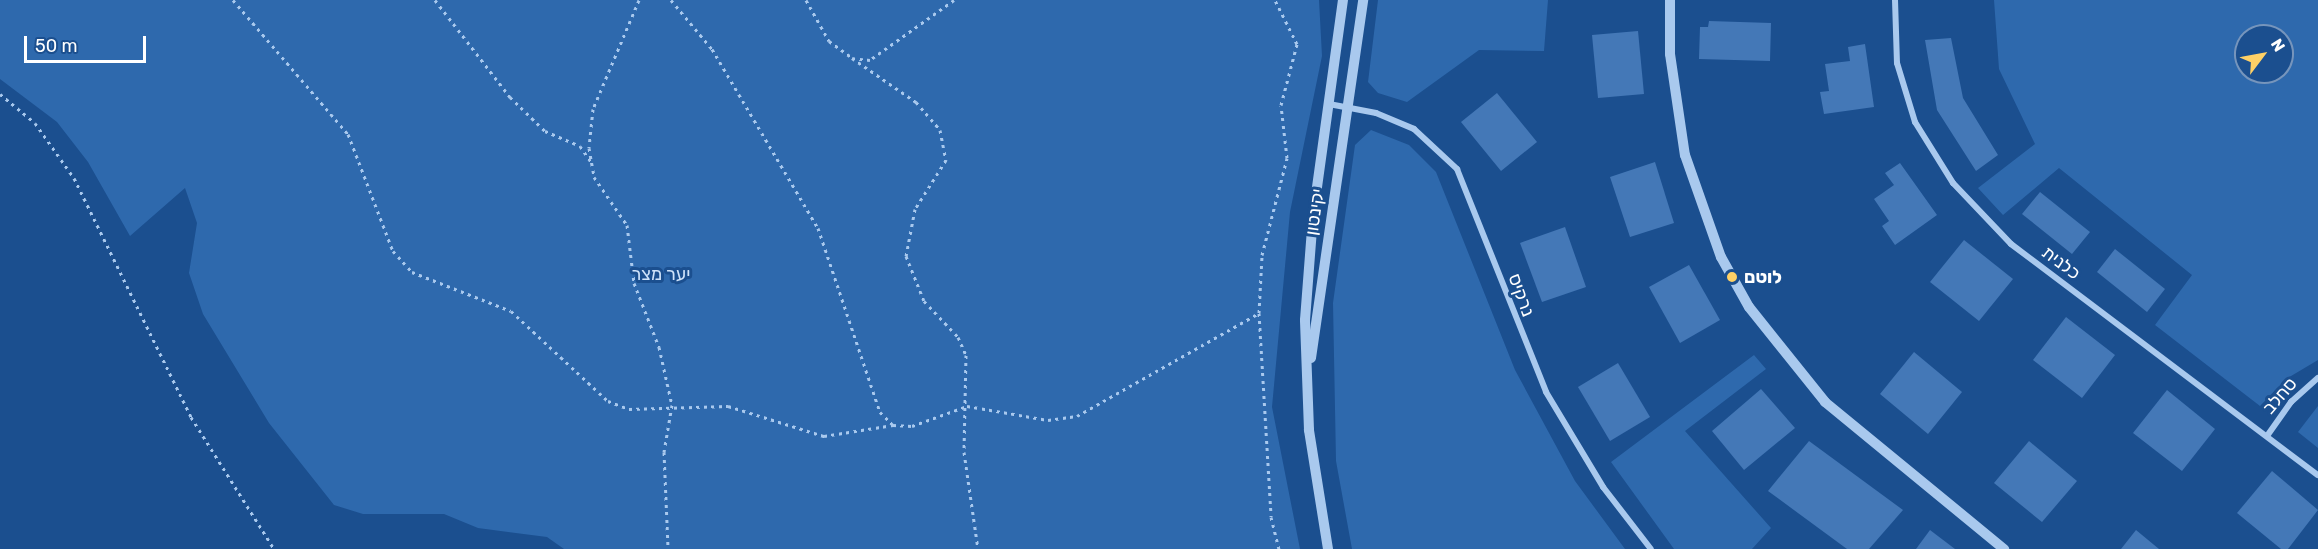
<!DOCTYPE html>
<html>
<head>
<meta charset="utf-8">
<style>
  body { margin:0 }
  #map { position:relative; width:2318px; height:549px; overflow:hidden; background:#1b4f8f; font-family:Rubik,"Noto Sans Hebrew",sans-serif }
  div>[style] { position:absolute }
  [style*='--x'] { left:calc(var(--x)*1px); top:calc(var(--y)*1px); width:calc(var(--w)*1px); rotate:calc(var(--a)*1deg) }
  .green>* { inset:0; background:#2e69ad }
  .building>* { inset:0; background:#4478b7 }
  .path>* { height:3px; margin-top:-1.5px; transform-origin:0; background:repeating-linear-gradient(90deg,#a9c9ee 0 3px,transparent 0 7.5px) }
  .minor>* { height:6px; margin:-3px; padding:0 3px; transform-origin:3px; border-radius:3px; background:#a9c9ee }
  .tertiary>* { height:10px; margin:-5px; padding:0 5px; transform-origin:5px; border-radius:5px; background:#a9c9ee }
  .dots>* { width:16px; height:16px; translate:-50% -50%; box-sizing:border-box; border:3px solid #1b4f8f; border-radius:50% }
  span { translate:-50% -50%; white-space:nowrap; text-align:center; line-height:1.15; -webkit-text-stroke:6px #1b4f8f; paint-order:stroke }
  .street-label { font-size:18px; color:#fff }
  .park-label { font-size:18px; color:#cfe3fa }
  .poi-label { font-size:18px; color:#fff; font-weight:700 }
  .left { translate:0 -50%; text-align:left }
  .north { position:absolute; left:2234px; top:24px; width:60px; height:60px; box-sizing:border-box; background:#1b4f8f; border:2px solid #7695bc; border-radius:50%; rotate:58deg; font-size:16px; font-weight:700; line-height:24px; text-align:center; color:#fff }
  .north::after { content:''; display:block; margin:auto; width:21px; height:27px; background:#ffd166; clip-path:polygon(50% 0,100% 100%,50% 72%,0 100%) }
  .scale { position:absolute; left:24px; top:36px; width:122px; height:27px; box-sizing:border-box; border:3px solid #fff; border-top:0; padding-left:8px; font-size:18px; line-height:21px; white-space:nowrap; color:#fff; -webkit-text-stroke:4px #1b4f8f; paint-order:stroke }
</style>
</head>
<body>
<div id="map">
  <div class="green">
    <i style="clip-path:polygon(0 0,1319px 0,1322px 56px,1290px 212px,1272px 407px,1300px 549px,564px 549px,547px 537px,478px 528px,444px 514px,363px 514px,334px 505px,269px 423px,203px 314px,189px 273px,197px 223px,185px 188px,130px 236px,88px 162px,57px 122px,0 79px)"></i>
    <i style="clip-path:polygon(1378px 0,1548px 0,1544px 51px,1479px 50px,1407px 102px,1378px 93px,1368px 82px)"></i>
    <i style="clip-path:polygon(evenodd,1994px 0,2318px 0,2318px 360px,2286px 379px,2260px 406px,2155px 325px,2192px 275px,2059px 168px,2003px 215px,1978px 188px,2035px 144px,1999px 69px,1994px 0,2246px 36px,2282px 36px,2282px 72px,2246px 72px,2246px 36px)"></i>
    <i style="clip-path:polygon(1371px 130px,1409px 145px,1436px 172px,1515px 370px,1575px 481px,1625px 549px,1352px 549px,1336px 461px,1333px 303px,1355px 145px)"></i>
    <i style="clip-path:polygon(1754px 355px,1766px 369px,1685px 431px,1771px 528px,1752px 549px,1674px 549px,1611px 462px)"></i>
    <i style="clip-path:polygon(2318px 406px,2318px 448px,2298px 432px)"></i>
  </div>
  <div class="building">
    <i style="clip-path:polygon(1709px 21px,1771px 23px,1770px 61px,1699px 59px,1700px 27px,1708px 27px)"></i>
    <i style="clip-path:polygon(1638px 31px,1644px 94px,1598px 98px,1592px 35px)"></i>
    <i style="clip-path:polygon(1951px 38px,1963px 98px,1998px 155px,1976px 171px,1937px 110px,1925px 40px)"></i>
    <i style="clip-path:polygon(1865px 44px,1874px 107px,1824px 114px,1820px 92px,1829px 91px,1825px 64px,1850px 61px,1848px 47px)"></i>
    <i style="clip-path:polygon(1497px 93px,1537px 142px,1501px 171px,1461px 122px)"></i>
    <i style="clip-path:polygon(1655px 162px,1674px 223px,1630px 237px,1610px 177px)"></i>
    <i style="clip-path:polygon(1900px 163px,1937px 215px,1895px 245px,1882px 226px,1889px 221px,1874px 199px,1894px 185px,1885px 173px)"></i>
    <i style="clip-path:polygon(2040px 192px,2090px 232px,2072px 254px,2022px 214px)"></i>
    <i style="clip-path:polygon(1565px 227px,1586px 287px,1542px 302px,1520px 243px)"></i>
    <i style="clip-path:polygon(1964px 240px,2013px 279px,1979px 321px,1930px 282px)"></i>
    <i style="clip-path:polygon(2115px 249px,2165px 289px,2147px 312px,2097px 272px)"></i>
    <i style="clip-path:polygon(1689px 265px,1720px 320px,1680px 343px,1649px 287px)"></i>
    <i style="clip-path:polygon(2066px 317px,2115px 355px,2082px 398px,2033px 360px)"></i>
    <i style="clip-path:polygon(1914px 352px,1962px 392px,1928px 434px,1880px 394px)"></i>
    <i style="clip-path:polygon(1618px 363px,1650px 417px,1610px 441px,1578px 387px)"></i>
    <i style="clip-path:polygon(1761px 389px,1795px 428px,1744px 470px,1712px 431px)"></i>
    <i style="clip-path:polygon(2167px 390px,2215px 429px,2182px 471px,2133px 433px)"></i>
    <i style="clip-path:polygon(1809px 441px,1903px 510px,1869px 549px,1847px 549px,1768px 491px)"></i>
    <i style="clip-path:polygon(2029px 441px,2077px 481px,2042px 522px,1994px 483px)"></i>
    <i style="clip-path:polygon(2272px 471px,2318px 510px,2288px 549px,2281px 549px,2237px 513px)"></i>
    <i style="clip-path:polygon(1930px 530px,1955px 549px,1916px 549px)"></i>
    <i style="clip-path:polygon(2136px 530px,2159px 549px,2121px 549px)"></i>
  </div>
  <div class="path">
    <i style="--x:233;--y:0;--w:177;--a:49.4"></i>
    <i style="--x:348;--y:134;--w:125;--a:69"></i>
    <i style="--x:393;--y:251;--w:28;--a:48"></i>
    <i style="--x:412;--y:272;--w:106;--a:21.5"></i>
    <i style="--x:511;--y:311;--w:132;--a:42.9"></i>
    <i style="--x:608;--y:401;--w:22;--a:21"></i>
    <i style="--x:629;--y:409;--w:99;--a:-1.7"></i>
    <i style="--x:728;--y:406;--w:101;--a:17.4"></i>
    <i style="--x:824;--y:436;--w:70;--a:-9.1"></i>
    <i style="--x:435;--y:0;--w:123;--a:52.3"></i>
    <i style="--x:510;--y:97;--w:49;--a:44.2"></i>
    <i style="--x:545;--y:131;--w:38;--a:23"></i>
    <i style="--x:580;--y:146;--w:19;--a:55"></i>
    <i style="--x:639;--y:0;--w:118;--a:112.9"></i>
    <i style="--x:593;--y:109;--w:39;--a:96"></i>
    <i style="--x:589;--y:148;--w:29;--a:80"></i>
    <i style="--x:594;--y:177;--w:58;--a:55.5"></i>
    <i style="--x:627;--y:225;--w:58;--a:83.1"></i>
    <i style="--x:634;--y:283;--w:69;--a:68.7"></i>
    <i style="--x:659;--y:347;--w:59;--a:77.4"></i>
    <i style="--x:672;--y:405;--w:48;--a:99.7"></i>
    <i style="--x:664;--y:452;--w:97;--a:87.6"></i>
    <i style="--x:671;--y:0;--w:64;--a:50.1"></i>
    <i style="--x:712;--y:49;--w:208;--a:59.4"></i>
    <i style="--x:818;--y:228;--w:194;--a:71.4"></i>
    <i style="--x:880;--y:412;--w:18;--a:45"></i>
    <i style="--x:893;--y:425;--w:19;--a:3"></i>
    <i style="--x:912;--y:426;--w:59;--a:-20"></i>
    <i style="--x:967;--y:406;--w:82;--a:9.8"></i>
    <i style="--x:1048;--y:420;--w:29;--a:-8"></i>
    <i style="--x:1077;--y:416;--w:209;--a:-29.5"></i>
    <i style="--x:1259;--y:313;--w:58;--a:-87"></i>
    <i style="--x:1262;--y:255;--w:100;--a:-75.5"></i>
    <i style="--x:1287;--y:158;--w:53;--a:-96.5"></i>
    <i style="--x:1281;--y:105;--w:63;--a:-75.3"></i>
    <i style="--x:1297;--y:44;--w:49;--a:-116.6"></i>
    <i style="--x:806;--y:0;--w:47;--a:60.7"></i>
    <i style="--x:829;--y:41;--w:29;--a:36"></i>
    <i style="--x:954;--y:0;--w:103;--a:144.5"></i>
    <i style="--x:870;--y:60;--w:18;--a:-174"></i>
    <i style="--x:852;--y:58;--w:78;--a:34.5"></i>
    <i style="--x:916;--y:102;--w:37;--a:49"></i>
    <i style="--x:940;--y:130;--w:31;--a:79"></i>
    <i style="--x:946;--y:160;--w:58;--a:122.3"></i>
    <i style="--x:915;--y:209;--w:48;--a:100.8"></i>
    <i style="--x:906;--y:256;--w:48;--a:68.2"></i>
    <i style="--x:924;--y:301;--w:50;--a:46.6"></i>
    <i style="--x:958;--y:337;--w:20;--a:66"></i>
    <i style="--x:966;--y:355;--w:97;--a:91.2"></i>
    <i style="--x:964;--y:452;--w:98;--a:81.8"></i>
    <i style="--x:0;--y:94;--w:45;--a:39.6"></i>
    <i style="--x:35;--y:123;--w:67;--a:54.7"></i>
    <i style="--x:74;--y:178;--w:266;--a:63.9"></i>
    <i style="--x:191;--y:417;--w:156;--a:57.8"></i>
    <i style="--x:1259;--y:313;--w:204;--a:86.6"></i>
    <i style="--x:1271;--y:517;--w:33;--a:76"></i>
  </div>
  <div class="minor">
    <i style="--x:1895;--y:0;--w:63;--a:88.2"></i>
    <i style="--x:1897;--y:63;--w:62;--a:73"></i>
    <i style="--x:1915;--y:122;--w:72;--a:58.1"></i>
    <i style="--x:1953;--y:183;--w:84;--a:46.4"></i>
    <i style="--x:2011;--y:244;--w:384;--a:37"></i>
    <i style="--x:1329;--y:104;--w:48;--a:10.8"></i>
    <i style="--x:1376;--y:113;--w:41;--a:22.8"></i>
    <i style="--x:1414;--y:129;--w:59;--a:42.9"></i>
    <i style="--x:1457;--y:169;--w:240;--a:68.2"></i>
    <i style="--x:1546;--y:392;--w:111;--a:59"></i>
    <i style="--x:1603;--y:487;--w:78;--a:52.3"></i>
    <i style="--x:2267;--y:436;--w:42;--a:-54.8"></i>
    <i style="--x:2291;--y:402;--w:36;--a:-42"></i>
  </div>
  <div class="tertiary">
    <i style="--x:1670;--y:0;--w:54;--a:90"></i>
    <i style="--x:1670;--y:54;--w:102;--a:81.6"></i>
    <i style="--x:1685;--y:155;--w:108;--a:70.6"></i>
    <i style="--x:1721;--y:257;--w:57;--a:60.8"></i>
    <i style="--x:1749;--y:307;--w:122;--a:51.3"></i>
    <i style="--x:1825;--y:402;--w:232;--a:39.4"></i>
    <i style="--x:1311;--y:358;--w:362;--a:-81.7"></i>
    <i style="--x:1328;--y:549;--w:121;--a:-99.1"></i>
    <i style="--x:1309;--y:430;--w:110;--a:-92.1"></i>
    <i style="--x:1305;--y:320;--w:104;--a:-85.6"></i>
    <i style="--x:1313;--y:216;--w:218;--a:-82.1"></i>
  </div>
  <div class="dots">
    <i style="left:1732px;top:277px;background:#ffd166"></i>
  </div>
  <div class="street-label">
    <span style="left:1315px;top:212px;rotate:-82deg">יקינטון</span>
    <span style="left:2061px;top:263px;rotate:37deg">כלנית</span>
    <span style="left:1521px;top:295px;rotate:70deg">נרקיס</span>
    <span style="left:2280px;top:396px;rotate:-49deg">סחלב</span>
  </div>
  <div class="park-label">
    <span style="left:661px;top:274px">יער מצר</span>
  </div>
  <div class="poi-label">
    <span class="left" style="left:1744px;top:277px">לוטם</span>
  </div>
  <div class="north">N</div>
  <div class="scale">50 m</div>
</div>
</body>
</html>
